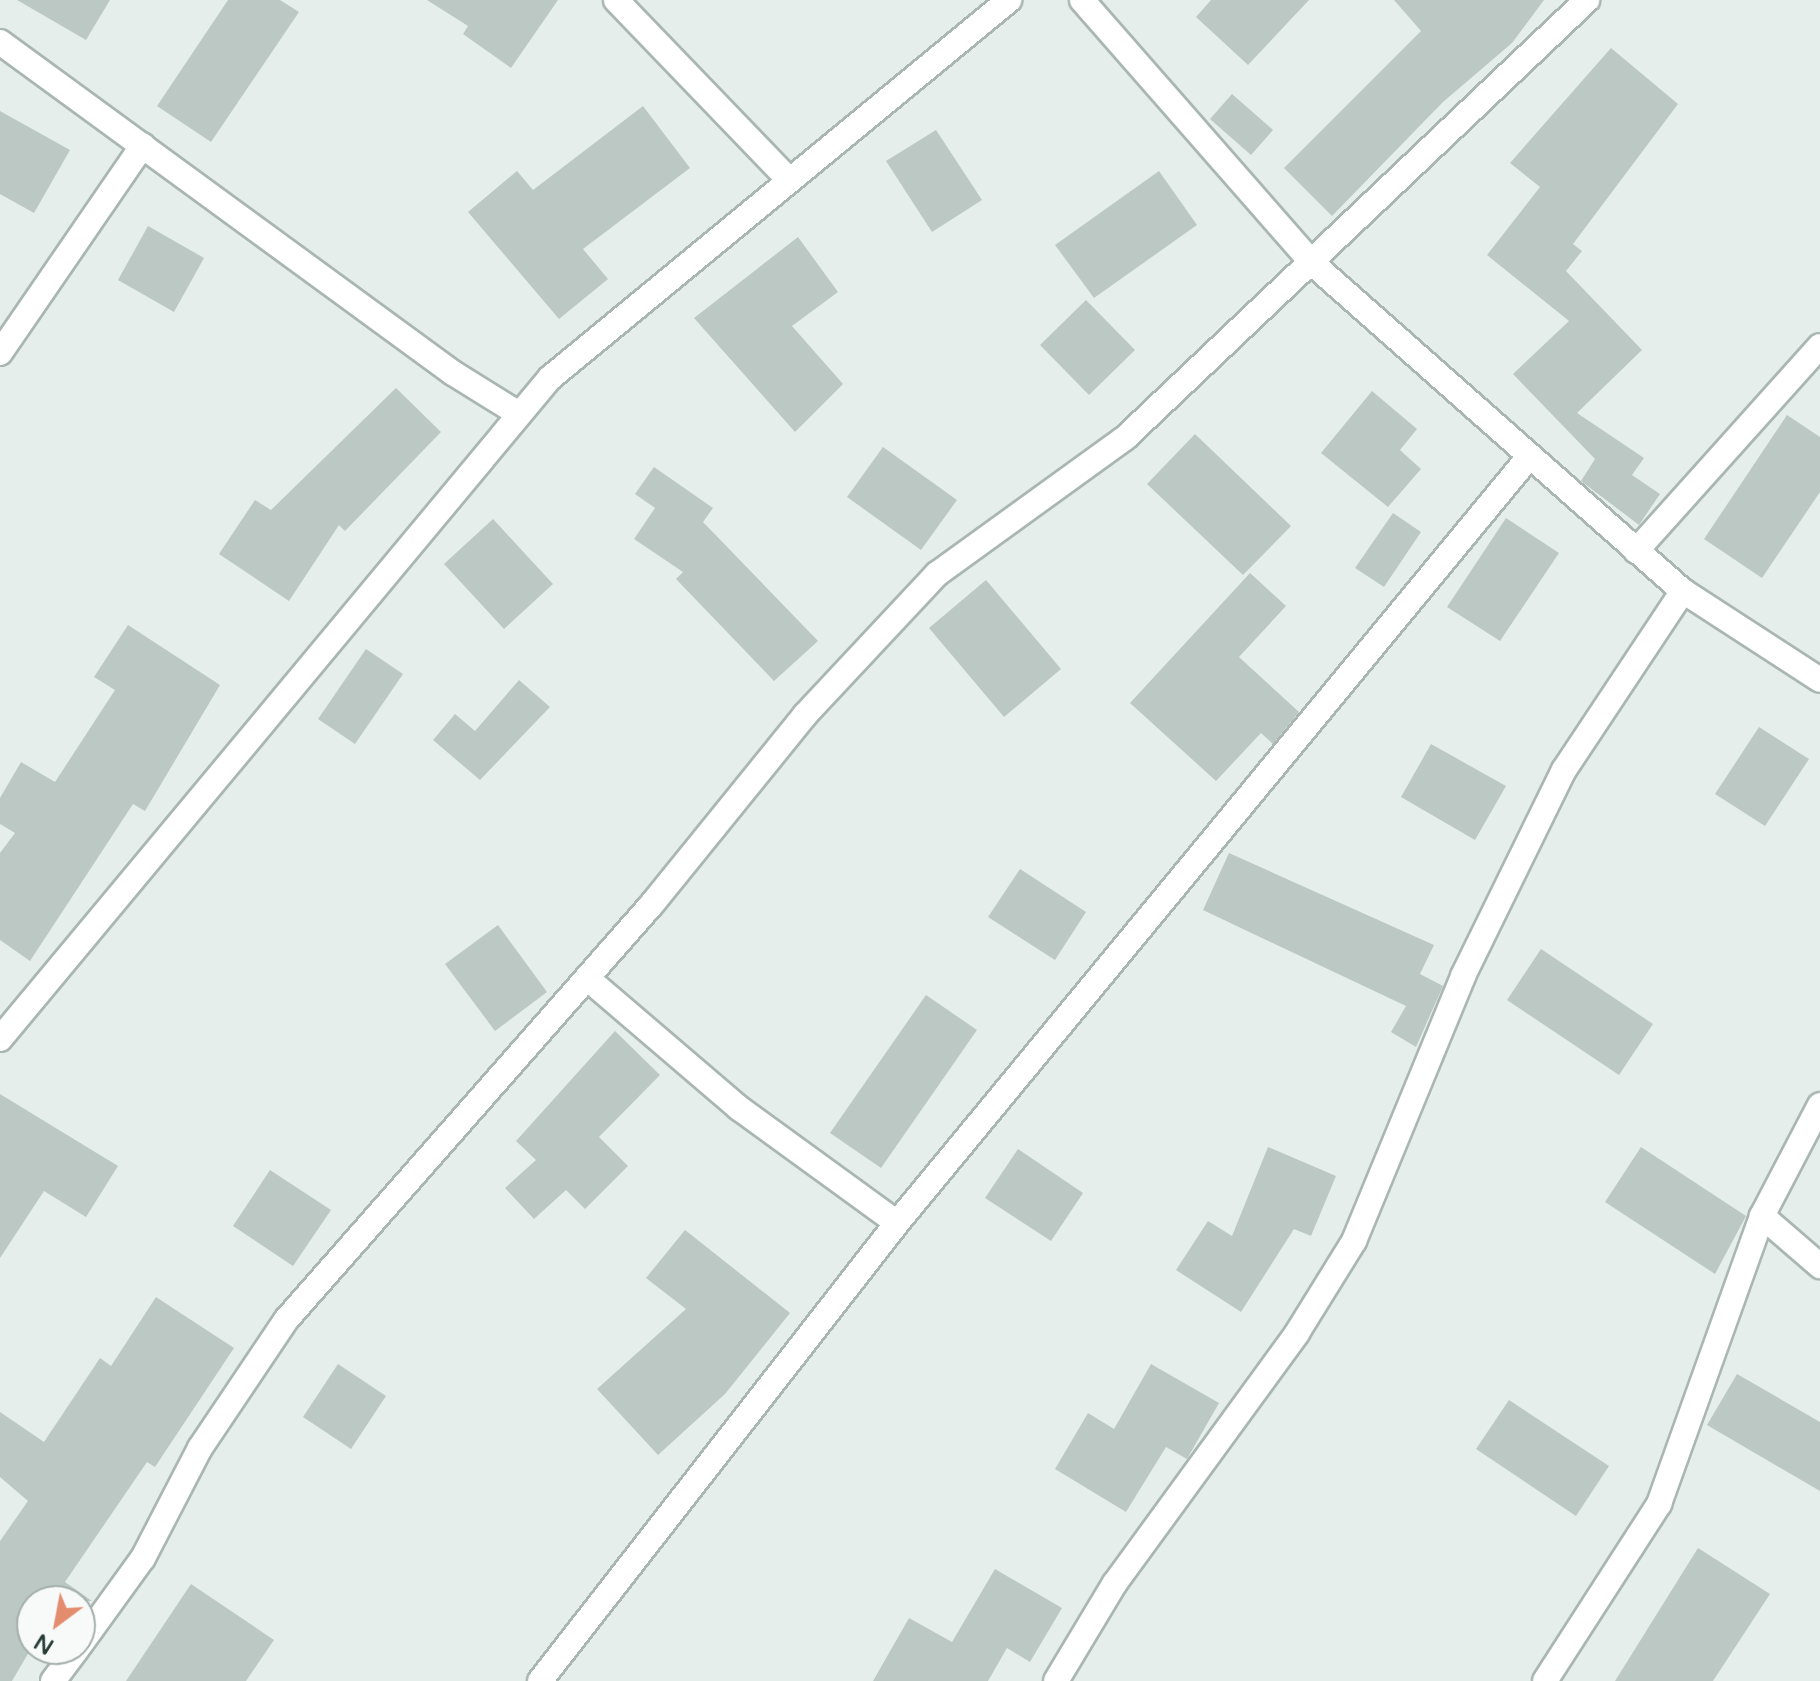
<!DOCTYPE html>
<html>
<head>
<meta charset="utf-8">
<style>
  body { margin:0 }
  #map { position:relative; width:1820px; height:1681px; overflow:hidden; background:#e6eeeb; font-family:"Varela Round",sans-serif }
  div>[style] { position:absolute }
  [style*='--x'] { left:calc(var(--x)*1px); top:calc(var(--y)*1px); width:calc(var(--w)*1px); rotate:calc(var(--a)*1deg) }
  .building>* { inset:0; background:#bcc8c4 }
  .roads { filter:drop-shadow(2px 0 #a9b6b2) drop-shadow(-2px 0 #a9b6b2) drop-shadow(0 2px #a9b6b2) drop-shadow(0 -2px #a9b6b2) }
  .minor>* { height:24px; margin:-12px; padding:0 12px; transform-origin:12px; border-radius:12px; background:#fff }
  span { translate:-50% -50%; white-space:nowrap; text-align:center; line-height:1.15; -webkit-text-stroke:6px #f7faf9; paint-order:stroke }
  .north { position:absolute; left:16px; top:1585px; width:80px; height:80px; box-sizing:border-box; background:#f7faf9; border:2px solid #a4afac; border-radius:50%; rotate:212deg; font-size:22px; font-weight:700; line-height:32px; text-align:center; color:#273e38 }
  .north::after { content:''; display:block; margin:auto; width:28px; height:36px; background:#e48d6e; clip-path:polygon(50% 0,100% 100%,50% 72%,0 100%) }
</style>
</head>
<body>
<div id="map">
  <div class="building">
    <i style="clip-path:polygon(17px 0,110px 0,86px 40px)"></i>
    <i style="clip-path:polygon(228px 0,280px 0,299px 12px,211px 142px,157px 106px)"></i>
    <i style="clip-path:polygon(427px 0,558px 0,511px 68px,463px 34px,468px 26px)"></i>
    <i style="clip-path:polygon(1211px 0,1309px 0,1248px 65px,1196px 17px)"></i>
    <i style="clip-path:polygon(1394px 0,1544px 0,1512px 43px,1443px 102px,1332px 216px,1284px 168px,1421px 31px)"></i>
    <i style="clip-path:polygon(1611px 48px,1678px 104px,1573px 244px,1582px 251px,1566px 271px,1642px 350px,1577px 413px,1644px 458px,1632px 475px,1660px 494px,1639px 525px,1581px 481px,1595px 459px,1513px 374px,1569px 321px,1487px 255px,1540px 187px,1510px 163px)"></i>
    <i style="clip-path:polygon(1232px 94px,1273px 130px,1251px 155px,1210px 119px)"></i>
    <i style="clip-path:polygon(643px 106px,690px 168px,583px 249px,608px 279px,559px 319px,468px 212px,517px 171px,533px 190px)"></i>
    <i style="clip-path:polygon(0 111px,70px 150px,34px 213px,0 194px)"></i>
    <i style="clip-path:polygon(936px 130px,982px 200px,932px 232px,886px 161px)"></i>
    <i style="clip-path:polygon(1159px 171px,1197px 225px,1094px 298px,1055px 245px)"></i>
    <i style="clip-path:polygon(148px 226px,204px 258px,174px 312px,118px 280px)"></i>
    <i style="clip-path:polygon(798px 237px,838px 292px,792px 326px,843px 384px,795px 432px,694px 318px)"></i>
    <i style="clip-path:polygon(1086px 300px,1135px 350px,1089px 395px,1040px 345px)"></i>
    <i style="clip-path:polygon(396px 388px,441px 432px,345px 531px,339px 525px,289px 601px,219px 554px,255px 500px,271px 510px)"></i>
    <i style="clip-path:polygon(1372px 391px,1417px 429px,1400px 450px,1421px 469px,1388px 507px,1321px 453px)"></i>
    <i style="clip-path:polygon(1787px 415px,1820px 437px,1820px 492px,1762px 578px,1704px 539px)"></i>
    <i style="clip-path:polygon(1195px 434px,1291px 526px,1243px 575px,1147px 484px)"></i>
    <i style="clip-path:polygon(883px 447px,957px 500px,921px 550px,847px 497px)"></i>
    <i style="clip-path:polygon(654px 467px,713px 508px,703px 522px,818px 641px,774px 681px,676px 579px,683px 572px,634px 539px,655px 508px,635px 494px)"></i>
    <i style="clip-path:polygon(1393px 513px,1421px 532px,1384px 587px,1355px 568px)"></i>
    <i style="clip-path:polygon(1506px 518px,1559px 553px,1500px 641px,1447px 607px)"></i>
    <i style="clip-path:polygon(493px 519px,553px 584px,504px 629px,444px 564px)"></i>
    <i style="clip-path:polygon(1250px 573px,1286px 606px,1239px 657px,1299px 712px,1273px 744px,1261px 733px,1216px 781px,1130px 703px)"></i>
    <i style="clip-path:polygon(986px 580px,1061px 669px,1004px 717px,929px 628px)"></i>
    <i style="clip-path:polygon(128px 625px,220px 685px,145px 811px,133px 804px,30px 961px,0 940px,0 853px,15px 833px,0 824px,0 798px,21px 762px,55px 782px,115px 690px,94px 677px)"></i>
    <i style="clip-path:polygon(366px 649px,403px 674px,355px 744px,318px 719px)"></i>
    <i style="clip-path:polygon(519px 680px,550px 707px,480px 780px,433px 740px,455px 714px,475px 731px)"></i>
    <i style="clip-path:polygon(1759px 727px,1809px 759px,1765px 826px,1715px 794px)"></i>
    <i style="clip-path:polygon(1431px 744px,1506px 786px,1475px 840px,1401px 797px)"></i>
    <i style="clip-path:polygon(1229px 853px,1434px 945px,1420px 974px,1443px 986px,1416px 1047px,1391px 1032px,1406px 1006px,1203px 910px)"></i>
    <i style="clip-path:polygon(1020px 869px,1086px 912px,1055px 960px,988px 917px)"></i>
    <i style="clip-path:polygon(498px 925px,547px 992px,495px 1031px,445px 964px)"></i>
    <i style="clip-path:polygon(1541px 949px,1653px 1024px,1619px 1075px,1507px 1000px)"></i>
    <i style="clip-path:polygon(926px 995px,977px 1030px,881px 1168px,830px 1133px)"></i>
    <i style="clip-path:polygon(615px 1031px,660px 1075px,599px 1137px,628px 1166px,585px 1209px,566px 1190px,534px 1219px,505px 1188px,536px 1160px,516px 1141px)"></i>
    <i style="clip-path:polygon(0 1094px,118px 1166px,86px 1217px,44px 1191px,0 1258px)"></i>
    <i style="clip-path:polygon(1268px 1147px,1336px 1176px,1311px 1236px,1294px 1229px,1241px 1312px,1176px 1270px,1208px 1221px,1232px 1236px)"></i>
    <i style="clip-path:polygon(1641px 1147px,1746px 1216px,1715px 1274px,1605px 1202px)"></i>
    <i style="clip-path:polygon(1018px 1149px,1083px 1193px,1051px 1241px,985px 1198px)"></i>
    <i style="clip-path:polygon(270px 1170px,331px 1210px,293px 1266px,233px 1226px)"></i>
    <i style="clip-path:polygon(685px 1230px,790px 1313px,725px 1394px,658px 1455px,597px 1389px,686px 1309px,646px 1278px)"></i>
    <i style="clip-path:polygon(156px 1297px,234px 1348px,155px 1467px,147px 1462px,65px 1582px,92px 1601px,32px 1601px,32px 1647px,12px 1681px,0 1681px,0 1541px,28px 1501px,0 1477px,0 1412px,44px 1442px,100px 1358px,111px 1366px)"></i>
    <i style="clip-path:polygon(338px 1364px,386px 1396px,351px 1449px,303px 1417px)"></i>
    <i style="clip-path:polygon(1151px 1364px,1219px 1403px,1187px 1459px,1166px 1447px,1126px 1512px,1055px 1469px,1088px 1413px,1114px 1429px)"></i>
    <i style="clip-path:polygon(1737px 1374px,1820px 1422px,1820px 1491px,1707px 1425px)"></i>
    <i style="clip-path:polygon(1509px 1400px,1609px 1466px,1576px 1516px,1476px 1449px)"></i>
    <i style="clip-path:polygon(1698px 1548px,1770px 1594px,1713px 1681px,1615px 1681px)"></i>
    <i style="clip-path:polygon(995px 1569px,1062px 1608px,1030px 1662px,1007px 1648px,988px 1681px,873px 1681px,909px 1618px,952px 1642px)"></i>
    <i style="clip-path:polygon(191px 1584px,274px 1640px,246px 1681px,126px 1681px)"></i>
  </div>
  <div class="roads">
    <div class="minor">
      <i style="--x:616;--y:0;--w:247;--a:46.1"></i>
      <i style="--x:1082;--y:0;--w:349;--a:48.8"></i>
      <i style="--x:1312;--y:263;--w:495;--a:41.5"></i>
      <i style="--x:1683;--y:591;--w:163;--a:33"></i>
      <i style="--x:0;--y:42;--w:561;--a:36.16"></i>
      <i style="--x:453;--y:373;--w:78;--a:31.8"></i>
      <i style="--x:0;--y:353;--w:252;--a:-55.5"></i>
      <i style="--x:1636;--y:551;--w:275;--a:-48.1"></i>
      <i style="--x:588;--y:979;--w:199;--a:40.5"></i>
      <i style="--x:739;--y:1108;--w:195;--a:36"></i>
      <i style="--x:0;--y:1039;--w:860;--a:-50.24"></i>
      <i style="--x:550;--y:378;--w:595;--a:-39.47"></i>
      <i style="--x:1762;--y:1216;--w:77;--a:40.8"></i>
      <i style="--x:80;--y:1645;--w:107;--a:-54.1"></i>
      <i style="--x:143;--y:1558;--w:124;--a:-62.6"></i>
      <i style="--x:200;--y:1448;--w:154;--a:-56.1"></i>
      <i style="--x:286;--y:1320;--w:554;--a:-48.66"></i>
      <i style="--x:652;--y:904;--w:243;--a:-51"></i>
      <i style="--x:805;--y:715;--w:193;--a:-46.9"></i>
      <i style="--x:937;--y:574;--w:232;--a:-35.9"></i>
      <i style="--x:1125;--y:438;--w:637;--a:-43.47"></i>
      <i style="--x:53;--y:1681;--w:40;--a:-53"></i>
      <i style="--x:540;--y:1681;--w:581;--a:-52.06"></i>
      <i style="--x:897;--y:1223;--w:992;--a:-50.48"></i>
      <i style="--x:1056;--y:1681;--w:114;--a:-59"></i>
      <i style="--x:1115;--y:1583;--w:309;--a:-53.9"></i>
      <i style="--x:1297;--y:1333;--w:108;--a:-58.2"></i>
      <i style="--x:1354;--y:1241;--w:287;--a:-67.6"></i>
      <i style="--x:1463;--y:976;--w:229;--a:-63.9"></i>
      <i style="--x:1564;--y:770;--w:215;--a:-56.4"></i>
      <i style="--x:1545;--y:1681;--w:211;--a:-57.2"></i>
      <i style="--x:1659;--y:1504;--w:306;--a:-70.3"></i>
      <i style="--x:1762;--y:1216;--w:125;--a:-62.4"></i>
    </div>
  </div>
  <div class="north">N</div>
</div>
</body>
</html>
